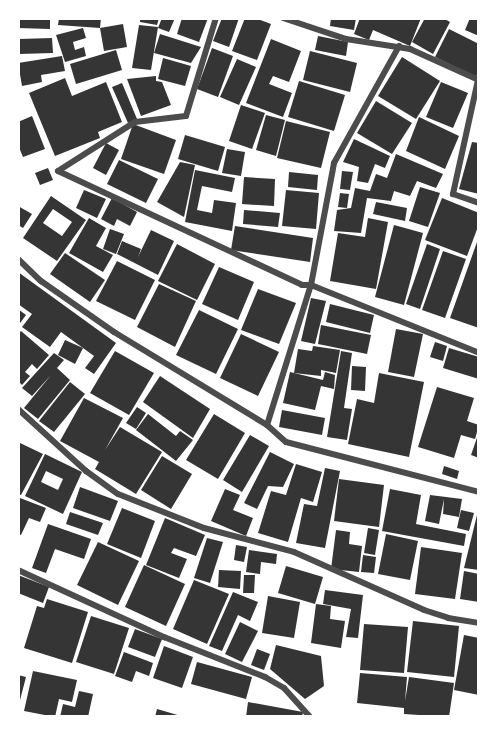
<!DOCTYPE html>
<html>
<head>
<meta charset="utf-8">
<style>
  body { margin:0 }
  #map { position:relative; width:497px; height:735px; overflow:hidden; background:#fff; font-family:"Golos Text",sans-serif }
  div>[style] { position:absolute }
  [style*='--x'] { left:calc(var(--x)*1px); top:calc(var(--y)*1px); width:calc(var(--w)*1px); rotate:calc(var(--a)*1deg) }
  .building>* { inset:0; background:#353535 }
  .minor>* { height:6px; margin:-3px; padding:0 3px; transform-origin:3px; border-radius:3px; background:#4c4c4c }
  span { translate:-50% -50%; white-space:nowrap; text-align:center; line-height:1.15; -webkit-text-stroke:5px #fff; paint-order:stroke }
  .frame { position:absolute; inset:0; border:20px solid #fff; pointer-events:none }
</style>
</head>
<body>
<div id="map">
  <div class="building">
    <i style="clip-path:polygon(18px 18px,50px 18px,50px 29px,18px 28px)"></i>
    <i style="clip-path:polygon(59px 18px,101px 18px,100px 28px,58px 25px)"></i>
    <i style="clip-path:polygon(140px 18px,159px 18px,157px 25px,140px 22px)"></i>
    <i style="clip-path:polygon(162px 18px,175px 18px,169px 32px,158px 28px)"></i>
    <i style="clip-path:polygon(182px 18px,208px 18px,199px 42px,177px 34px)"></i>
    <i style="clip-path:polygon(222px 18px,239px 18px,229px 47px,213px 41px)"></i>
    <i style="clip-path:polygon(245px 18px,255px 18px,271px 24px,257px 60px,232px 51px)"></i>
    <i style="clip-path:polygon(331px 18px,356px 18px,354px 30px,330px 26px)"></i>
    <i style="clip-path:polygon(360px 18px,421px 18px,410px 46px,373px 30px,369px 40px,354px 34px)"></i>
    <i style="clip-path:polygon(425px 18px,443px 18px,450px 22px,433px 54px,412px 42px)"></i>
    <i style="clip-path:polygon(470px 18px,479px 18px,479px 36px,465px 30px)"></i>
    <i style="clip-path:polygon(123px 24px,127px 47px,104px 51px,100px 28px)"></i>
    <i style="clip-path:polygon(139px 25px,158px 27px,151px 70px,132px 68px)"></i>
    <i style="clip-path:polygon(83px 28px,86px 38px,73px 42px,75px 50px,84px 47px,86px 56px,65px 62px,56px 35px)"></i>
    <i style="clip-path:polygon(449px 29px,479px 44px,479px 70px,476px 77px,435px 57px)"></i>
    <i style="clip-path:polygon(160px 34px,201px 47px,191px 63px,154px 53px)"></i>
    <i style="clip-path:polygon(318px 36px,348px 42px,346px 56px,315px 50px)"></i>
    <i style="clip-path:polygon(52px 38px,53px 53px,19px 54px,19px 39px)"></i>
    <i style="clip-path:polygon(271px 39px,301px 51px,289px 82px,273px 76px,269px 84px,292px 93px,283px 117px,246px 103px)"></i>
    <i style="clip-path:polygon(212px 48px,233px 56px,218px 97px,197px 89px)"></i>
    <i style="clip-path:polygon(116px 50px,122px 70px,76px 84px,70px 64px)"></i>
    <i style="clip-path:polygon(310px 51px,357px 63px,350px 92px,303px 80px)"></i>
    <i style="clip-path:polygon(62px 56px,65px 71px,41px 75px,42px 82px,22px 86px,18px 63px)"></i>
    <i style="clip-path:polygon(402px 57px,440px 81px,416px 119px,378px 96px)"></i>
    <i style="clip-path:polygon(163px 58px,191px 66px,185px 86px,158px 79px)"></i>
    <i style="clip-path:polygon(237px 59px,256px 67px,239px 105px,220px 97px)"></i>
    <i style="clip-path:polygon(156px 76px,156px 81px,162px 82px,171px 105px,141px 116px,127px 79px)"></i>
    <i style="clip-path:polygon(65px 78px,72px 96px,106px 82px,122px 122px,98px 132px,100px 138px,55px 156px,29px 93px)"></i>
    <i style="clip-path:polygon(299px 81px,345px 95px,334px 131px,288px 117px)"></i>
    <i style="clip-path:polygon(441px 82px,468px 93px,453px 128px,426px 117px)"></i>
    <i style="clip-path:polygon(122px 83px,137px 119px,128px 123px,112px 87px)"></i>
    <i style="clip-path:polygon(376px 101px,412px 123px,392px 154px,357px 133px)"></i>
    <i style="clip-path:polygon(241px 105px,265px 113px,252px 149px,229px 141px)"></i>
    <i style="clip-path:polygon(266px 115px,285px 120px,276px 156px,256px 150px)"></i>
    <i style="clip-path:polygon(32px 116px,45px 149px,23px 157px,18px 145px,18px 122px)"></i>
    <i style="clip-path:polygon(419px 117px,459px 136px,445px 169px,406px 151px)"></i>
    <i style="clip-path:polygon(286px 121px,330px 132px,321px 168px,277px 158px)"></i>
    <i style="clip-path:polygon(133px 124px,176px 140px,164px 174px,121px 159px)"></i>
    <i style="clip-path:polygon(185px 135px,225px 147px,218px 171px,178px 159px)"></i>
    <i style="clip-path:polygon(354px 139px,390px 156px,385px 168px,375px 164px,368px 183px,357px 181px,359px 167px,343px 162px)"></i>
    <i style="clip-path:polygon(472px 142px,479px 143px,479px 194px,459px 189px)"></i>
    <i style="clip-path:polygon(106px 143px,119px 150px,106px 175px,93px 168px)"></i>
    <i style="clip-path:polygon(227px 149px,245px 152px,241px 176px,222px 173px)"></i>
    <i style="clip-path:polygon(396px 154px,443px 174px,436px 188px,417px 181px,410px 196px,394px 191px,391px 201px,367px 198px,361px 233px,334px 231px,337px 210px,351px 208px,355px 188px,370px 191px,376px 174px,387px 178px)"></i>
    <i style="clip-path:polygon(119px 160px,158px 179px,146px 203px,107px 184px)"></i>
    <i style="clip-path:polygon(180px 162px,195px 165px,184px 217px,157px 202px)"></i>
    <i style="clip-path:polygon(48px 168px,53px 180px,40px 185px,35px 173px)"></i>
    <i style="clip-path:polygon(195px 170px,235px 178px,232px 192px,202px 186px,197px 210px,212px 213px,214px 200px,236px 203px,232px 231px,185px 222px)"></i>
    <i style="clip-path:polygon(342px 171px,353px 172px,350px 190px,340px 189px)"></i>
    <i style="clip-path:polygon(289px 172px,318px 175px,317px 190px,288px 187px)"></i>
    <i style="clip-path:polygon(244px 177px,275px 179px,274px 206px,242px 204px)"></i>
    <i style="clip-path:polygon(420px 187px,440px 193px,428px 227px,409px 221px)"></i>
    <i style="clip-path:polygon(84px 190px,106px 199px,97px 218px,76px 208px)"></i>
    <i style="clip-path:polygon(286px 190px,319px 193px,316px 229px,282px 226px)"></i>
    <i style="clip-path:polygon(340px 193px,349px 194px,347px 208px,338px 207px)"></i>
    <i style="clip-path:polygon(evenodd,51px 196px,86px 220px,57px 261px,23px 238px,51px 196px,53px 209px,72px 222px,62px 236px,43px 223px,53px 209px)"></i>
    <i style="clip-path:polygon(112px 198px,137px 212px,130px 226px,117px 219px,114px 226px,101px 219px)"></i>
    <i style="clip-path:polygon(442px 198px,479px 213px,479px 224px,467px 256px,425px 240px)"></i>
    <i style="clip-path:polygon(376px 202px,407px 208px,405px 221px,373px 214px)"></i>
    <i style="clip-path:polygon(18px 206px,32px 214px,23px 228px,18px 225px)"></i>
    <i style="clip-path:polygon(244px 210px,280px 213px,278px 227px,243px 224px)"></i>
    <i style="clip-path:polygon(89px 218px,106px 228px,96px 246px,113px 255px,103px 272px,69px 253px)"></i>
    <i style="clip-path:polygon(368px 218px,388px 222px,376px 289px,330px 281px,338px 233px,365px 237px)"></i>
    <i style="clip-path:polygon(394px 225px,423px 233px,404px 305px,375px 297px)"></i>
    <i style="clip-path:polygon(235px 226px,313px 238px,310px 262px,231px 250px)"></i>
    <i style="clip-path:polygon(110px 229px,124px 234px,116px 254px,103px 249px)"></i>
    <i style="clip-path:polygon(151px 230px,174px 241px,158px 275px,117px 254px,122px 241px,141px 249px,138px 257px)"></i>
    <i style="clip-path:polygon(477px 242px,479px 243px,479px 328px,450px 318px)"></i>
    <i style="clip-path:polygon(177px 244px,215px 264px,197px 300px,158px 281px)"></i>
    <i style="clip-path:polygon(427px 244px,440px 249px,420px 309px,406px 304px)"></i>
    <i style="clip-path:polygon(443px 251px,466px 259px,445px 318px,422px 310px)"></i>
    <i style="clip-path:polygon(65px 253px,105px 280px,90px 302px,50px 274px)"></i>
    <i style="clip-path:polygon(117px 261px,155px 280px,135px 320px,96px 301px)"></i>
    <i style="clip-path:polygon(219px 267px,254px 282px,238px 320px,202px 304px)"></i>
    <i style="clip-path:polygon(18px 272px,116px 343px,94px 374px,85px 368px,94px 356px,61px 332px,50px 347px,22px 327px,32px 314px,18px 304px)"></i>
    <i style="clip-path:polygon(159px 284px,196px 301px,175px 347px,137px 327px)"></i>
    <i style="clip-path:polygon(258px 289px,296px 303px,279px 344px,241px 330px)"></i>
    <i style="clip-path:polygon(311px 298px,326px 301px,315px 344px,301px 341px)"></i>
    <i style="clip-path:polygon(330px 304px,374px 315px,370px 333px,326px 322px)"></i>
    <i style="clip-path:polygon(18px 309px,26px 315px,18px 326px)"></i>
    <i style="clip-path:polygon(199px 310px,238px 329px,216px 374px,176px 355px)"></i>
    <i style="clip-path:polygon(321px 325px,371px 335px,367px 354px,318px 344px)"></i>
    <i style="clip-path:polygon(396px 329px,423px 334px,414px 377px,388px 372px)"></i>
    <i style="clip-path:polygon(21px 331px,49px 355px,37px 369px,32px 364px,25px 372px,30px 376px,22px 385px,18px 381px,18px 334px)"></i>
    <i style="clip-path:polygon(241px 334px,279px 352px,258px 396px,220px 378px)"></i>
    <i style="clip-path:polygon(65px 340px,83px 348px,75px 364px,58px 355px)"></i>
    <i style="clip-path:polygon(435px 342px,447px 346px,443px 361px,430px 357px)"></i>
    <i style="clip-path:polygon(313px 346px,340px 350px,336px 373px,321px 370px,321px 376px,294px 373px,298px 349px,312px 351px)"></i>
    <i style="clip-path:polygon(449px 348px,479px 357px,479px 379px,443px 368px)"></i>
    <i style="clip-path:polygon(115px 351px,154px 373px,129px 415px,90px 393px)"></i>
    <i style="clip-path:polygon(341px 351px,352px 353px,344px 408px,352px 409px,347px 440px,327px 437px)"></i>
    <i style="clip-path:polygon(54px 353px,64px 360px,57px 368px,70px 380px,38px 419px,24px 408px,51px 375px,32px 396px,22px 388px)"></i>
    <i style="clip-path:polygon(352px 366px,366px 367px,365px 391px,351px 390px)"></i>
    <i style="clip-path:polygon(290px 372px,323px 380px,325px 372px,335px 375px,334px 389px,321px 386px,315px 410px,283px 403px)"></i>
    <i style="clip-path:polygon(379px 373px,424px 382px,409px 457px,348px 444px,357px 399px,374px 403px)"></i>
    <i style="clip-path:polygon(160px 376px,210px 409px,193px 438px,143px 402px)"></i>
    <i style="clip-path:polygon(70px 382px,85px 394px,54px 432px,39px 421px)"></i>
    <i style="clip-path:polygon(437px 387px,474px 398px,467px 421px,479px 425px,475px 439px,461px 435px,454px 458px,418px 447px)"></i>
    <i style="clip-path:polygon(84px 398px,123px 418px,105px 450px,120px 427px,162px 452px,136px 494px,95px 469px,99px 462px,60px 441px)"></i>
    <i style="clip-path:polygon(137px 407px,146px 413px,136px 429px,126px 423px)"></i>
    <i style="clip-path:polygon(282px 410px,325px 418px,322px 435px,279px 427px)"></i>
    <i style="clip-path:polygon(148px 414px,176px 436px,180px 431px,193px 440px,176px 461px,136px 430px)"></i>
    <i style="clip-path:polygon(214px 414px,245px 433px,218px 479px,186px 460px)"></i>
    <i style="clip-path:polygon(479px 432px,479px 458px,471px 455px)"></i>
    <i style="clip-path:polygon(250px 435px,269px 446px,242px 492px,223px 480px)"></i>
    <i style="clip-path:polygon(18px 442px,43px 454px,21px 495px,18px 494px,20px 466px,18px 465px)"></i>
    <i style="clip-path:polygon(270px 452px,294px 464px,283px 487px,268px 486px,257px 509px,244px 503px)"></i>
    <i style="clip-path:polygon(evenodd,45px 454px,82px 472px,63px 514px,25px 496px,45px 454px,46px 471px,63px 479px,58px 490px,41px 482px,46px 471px)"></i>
    <i style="clip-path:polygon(162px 456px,192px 474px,171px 509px,141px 490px)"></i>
    <i style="clip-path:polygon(296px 464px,322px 472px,313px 502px,301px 498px,288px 542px,258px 533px,271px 491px,286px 495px)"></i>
    <i style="clip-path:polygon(444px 466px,459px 471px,457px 479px,442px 474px)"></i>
    <i style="clip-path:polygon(325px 468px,340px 471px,325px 548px,296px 543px,304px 504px,317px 506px)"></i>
    <i style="clip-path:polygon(339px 479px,384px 485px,379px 527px,334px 521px)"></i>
    <i style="clip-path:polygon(80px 487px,118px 501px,110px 521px,73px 508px)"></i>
    <i style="clip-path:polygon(225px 489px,240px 495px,233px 510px,253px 518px,246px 536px,211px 521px)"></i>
    <i style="clip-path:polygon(390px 489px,421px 495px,416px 524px,466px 534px,464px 546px,382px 531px)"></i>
    <i style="clip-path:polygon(430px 495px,462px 499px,459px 517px,443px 514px,444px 499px,439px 524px,425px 521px)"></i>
    <i style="clip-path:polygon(20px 498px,46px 508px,40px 522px,29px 518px,21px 535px,18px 534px)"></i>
    <i style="clip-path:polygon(122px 508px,155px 521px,141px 558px,107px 544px)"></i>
    <i style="clip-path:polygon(461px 510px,474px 513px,469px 531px,457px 528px)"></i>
    <i style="clip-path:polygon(478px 511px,479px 512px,479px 570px,464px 568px)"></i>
    <i style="clip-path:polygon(70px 512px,103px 523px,98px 535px,66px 524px)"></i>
    <i style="clip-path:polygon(165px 518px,205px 535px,196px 556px,174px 548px,171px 553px,187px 559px,179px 578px,146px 565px)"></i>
    <i style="clip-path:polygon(48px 524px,91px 539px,84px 559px,55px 549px,46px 573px,32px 568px)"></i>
    <i style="clip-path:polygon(368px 528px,379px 530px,375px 555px,364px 553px)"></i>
    <i style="clip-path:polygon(336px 530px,350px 532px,349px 544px,362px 546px,359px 572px,331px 569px)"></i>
    <i style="clip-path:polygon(386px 534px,418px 541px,410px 580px,378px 574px)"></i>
    <i style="clip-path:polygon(207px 538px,223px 542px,210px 583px,194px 578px)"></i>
    <i style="clip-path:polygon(98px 542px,139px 561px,118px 605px,77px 585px)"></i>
    <i style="clip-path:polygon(236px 545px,247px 547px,244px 562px,234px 560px)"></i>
    <i style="clip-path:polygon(421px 547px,462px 553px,455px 599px,415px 594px)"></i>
    <i style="clip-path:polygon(249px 550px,277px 554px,276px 564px,261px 562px,260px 574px,246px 572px)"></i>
    <i style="clip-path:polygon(363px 555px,376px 557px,374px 573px,361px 572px)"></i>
    <i style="clip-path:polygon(144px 565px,185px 584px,166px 626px,125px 607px)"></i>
    <i style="clip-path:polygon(286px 566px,323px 577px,315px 604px,278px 593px)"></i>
    <i style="clip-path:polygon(219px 570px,241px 571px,240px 589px,218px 587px)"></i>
    <i style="clip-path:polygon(464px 571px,479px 574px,479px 602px,460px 599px)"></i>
    <i style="clip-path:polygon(18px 575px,49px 587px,43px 603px,18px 593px)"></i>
    <i style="clip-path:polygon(244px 575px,255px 575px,254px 593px,243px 593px)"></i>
    <i style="clip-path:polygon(194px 580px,229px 594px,207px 644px,173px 629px)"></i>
    <i style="clip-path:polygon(325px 590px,363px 595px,358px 638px,346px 637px,351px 609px,323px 604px)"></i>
    <i style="clip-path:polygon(233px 592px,258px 602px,250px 621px,238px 615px,222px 651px,209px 646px)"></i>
    <i style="clip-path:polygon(268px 596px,300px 602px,294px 638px,262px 633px)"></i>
    <i style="clip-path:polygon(47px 599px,88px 612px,72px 663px,24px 648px,37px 606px,44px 608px)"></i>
    <i style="clip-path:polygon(316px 604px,331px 606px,330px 619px,345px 621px,341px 648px,311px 643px)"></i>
    <i style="clip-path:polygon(91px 616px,129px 628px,114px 674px,76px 662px)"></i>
    <i style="clip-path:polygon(413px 621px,459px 626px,454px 677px,407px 672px)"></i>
    <i style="clip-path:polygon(240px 622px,258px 631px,242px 662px,225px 654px)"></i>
    <i style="clip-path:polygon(364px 624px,408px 627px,404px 673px,360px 670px)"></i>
    <i style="clip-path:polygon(135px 629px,162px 639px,155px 657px,128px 647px)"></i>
    <i style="clip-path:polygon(464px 635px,479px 638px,479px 695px,454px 690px)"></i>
    <i style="clip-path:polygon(276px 645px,321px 656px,324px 686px,305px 699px,270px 669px)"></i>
    <i style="clip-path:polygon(164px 646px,193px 657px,182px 688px,153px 678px)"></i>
    <i style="clip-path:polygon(257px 649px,270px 654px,264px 670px,251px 665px)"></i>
    <i style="clip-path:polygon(124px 652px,153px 663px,149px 676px,136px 671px,132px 682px,115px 676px)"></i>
    <i style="clip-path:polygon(197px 662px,252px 677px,246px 699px,191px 684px)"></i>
    <i style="clip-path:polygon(33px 671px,77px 680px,72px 702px,59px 699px,55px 717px,24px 711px)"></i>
    <i style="clip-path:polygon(360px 673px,407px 677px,405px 701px,409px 677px,454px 683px,449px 717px,404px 714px,404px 708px,357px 703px)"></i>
    <i style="clip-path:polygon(18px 675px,26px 677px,19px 704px,18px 704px)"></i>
    <i style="clip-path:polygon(79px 691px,93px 694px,88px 717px,60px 717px,63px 704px,75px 707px)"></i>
    <i style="clip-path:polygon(248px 702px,303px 712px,302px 717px,246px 717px)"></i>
    <i style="clip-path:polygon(157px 709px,181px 716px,181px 717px,155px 717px)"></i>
  </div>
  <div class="minor">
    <i style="--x:283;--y:18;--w:66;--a:18.4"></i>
    <i style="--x:346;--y:39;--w:65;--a:8.9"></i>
    <i style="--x:410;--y:49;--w:76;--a:24.2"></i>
    <i style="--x:478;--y:80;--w:117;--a:102.4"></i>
    <i style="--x:453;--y:194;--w:28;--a:19"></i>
    <i style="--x:58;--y:171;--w:269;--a:25"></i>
    <i style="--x:302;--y:285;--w:9;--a:0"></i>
    <i style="--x:311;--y:285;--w:181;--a:22"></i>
    <i style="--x:58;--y:171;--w:91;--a:-32.5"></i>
    <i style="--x:135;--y:122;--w:51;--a:-6.7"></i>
    <i style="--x:186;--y:116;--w:102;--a:-73"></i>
    <i style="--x:18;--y:259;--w:32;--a:44"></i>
    <i style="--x:41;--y:281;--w:89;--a:34.9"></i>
    <i style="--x:114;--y:332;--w:179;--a:31.3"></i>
    <i style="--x:267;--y:425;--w:25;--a:42"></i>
    <i style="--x:286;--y:442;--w:199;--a:14.5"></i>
    <i style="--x:18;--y:409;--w:92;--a:42.4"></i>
    <i style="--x:86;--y:471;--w:39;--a:36"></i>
    <i style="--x:118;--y:494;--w:92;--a:21.6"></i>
    <i style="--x:204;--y:528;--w:93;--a:14.9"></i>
    <i style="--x:294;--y:552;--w:142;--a:24"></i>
    <i style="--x:424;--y:610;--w:25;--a:18"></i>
    <i style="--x:448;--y:618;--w:31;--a:9"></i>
    <i style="--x:267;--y:425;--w:147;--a:-72.6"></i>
    <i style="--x:311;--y:285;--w:124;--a:-79.3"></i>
    <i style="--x:334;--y:163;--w:134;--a:-60.9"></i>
    <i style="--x:18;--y:570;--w:161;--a:24.7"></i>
    <i style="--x:164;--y:637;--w:109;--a:21.6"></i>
    <i style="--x:265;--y:677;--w:22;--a:30"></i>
    <i style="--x:284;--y:688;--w:39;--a:48"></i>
  </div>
  <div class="frame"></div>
</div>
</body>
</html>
